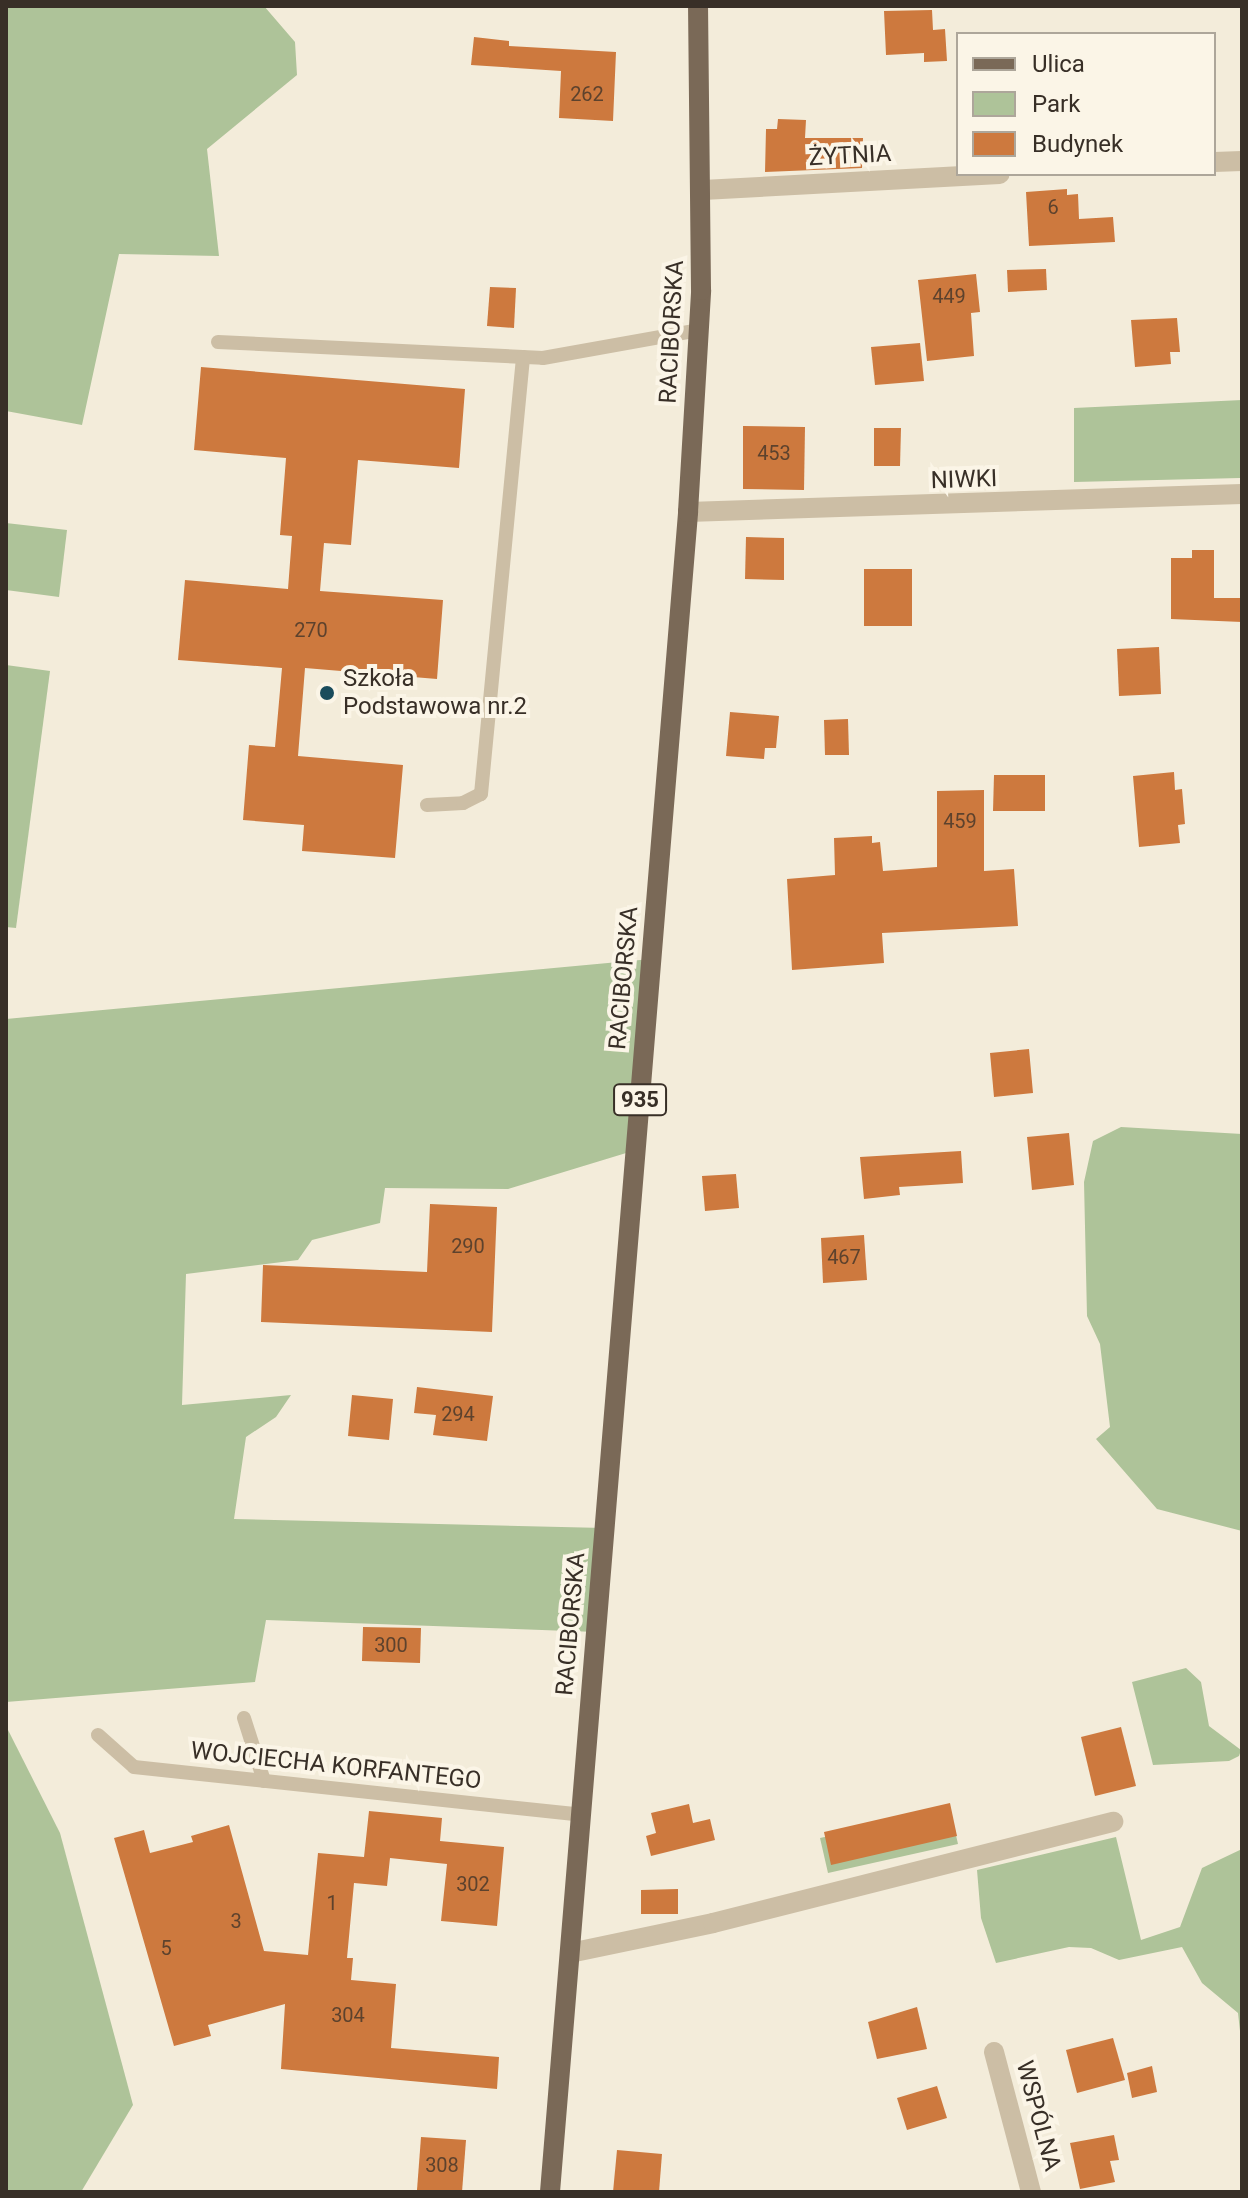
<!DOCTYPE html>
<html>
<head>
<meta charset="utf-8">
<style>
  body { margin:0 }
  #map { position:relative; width:1248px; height:2198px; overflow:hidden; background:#f3ecda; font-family:Roboto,sans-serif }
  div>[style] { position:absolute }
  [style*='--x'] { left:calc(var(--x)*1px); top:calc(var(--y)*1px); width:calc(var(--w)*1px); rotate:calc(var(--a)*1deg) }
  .green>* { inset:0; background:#aec399 }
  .building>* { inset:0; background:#cd793e }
  .service>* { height:14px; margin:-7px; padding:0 7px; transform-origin:7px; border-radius:7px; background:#ccbea5 }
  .minor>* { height:20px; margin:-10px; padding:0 10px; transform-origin:10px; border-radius:10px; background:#ccbea5 }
  .primary>* { height:20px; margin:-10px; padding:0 10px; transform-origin:10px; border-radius:10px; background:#7a6957 }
  .dots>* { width:22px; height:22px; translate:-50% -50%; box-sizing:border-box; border:4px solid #fbf5e7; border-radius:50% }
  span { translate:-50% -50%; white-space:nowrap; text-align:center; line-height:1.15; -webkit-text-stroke:8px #fbf5e7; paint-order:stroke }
  .number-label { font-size:20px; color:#5d422d }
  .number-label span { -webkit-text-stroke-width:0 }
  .shield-label span { padding:2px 6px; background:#fbf5e7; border:2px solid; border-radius:6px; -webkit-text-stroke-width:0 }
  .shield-label { font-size:22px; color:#382f27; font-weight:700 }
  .street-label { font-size:24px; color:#382f27 }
  .poi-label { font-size:24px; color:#382f27 }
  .left { translate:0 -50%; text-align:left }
  .frame { position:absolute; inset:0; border:8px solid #382f27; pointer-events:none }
  .legend { position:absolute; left:956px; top:32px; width:260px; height:144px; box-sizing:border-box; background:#fbf5e7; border:2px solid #ada69a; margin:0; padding:10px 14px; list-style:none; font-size:24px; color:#382f27 }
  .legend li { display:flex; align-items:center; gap:16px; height:40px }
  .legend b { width:40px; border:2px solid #ada69a }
</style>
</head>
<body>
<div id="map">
  <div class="green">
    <i style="clip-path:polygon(6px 6px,264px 6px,295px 42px,297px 75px,207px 149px,219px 256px,119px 254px,82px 425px,6px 411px)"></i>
    <i style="clip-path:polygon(1242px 400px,1242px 492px,1240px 478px,1074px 482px,1074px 408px)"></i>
    <i style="clip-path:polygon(6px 523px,67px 530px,59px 597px,6px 590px)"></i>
    <i style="clip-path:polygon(6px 665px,50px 671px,16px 928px,6px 927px)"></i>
    <i style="clip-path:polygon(651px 959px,636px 1150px,508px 1189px,385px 1188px,380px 1223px,312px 1240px,298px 1260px,186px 1274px,182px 1405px,291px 1395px,276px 1417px,246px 1437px,234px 1519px,604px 1528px,596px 1632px,266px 1620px,255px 1682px,6px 1702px,6px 1019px)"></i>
    <i style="clip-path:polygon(1121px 1127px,1242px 1134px,1242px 1531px,1157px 1509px,1096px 1439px,1110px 1427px,1100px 1344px,1087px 1316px,1084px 1182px,1093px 1141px)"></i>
    <i style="clip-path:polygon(1186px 1668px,1201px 1682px,1209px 1726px,1241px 1750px,1239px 1756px,1229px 1761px,1153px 1765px,1132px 1682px)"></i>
    <i style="clip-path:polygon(6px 1726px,60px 1833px,133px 2105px,81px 2192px,6px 2192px)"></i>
    <i style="clip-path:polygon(950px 1809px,958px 1844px,828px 1873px,820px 1838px)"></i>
    <i style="clip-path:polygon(1116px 1837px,1141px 1940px,1180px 1927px,1202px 1868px,1242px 1849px,1242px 2049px,1238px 2013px,1202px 1983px,1182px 1947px,1119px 1960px,1091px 1948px,1069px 1947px,996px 1963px,981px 1918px,977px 1870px)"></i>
  </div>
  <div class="building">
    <i style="clip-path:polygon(932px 10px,933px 30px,945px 29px,947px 61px,924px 62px,924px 53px,886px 55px,884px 11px)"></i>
    <i style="clip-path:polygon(474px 37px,509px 41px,509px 46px,616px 52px,613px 121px,559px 118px,561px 71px,471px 65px)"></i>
    <i style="clip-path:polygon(778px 119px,806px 120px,805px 138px,863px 138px,862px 168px,765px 172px,766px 129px,777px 129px)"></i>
    <i style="clip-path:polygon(1067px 189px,1067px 195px,1078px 194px,1079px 219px,1113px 217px,1115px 242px,1029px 246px,1026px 192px)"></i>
    <i style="clip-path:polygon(1046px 269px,1047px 290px,1008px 292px,1007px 270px)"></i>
    <i style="clip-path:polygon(976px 274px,980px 312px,971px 313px,974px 356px,927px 361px,918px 280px)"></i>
    <i style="clip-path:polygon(490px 287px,516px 288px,514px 328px,487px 326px)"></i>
    <i style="clip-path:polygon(1177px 318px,1180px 352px,1170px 352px,1171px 364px,1135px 367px,1131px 320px)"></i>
    <i style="clip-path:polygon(920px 343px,924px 381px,875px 385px,871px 347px)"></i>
    <i style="clip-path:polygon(201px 367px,465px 389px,459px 468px,358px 460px,351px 545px,324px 543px,320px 591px,443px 600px,437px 679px,305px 668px,298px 756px,403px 765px,395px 858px,302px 851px,304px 825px,243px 820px,249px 745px,275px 747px,282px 668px,178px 660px,185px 580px,288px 589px,292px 536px,280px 535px,286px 458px,194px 450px)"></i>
    <i style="clip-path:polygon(743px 426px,805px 427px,804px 490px,743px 489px)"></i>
    <i style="clip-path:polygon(874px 428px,901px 428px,900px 466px,874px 466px)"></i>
    <i style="clip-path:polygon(746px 537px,784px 538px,784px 580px,745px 579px)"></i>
    <i style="clip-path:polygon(1192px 550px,1214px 550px,1214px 598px,1242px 598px,1242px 622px,1171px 619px,1171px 558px,1192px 558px)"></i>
    <i style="clip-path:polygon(864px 569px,912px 569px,912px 626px,864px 626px)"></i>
    <i style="clip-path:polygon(1159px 647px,1161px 694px,1119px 696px,1117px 649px)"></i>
    <i style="clip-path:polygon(730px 712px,779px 716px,776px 748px,765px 748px,764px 759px,726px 756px)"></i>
    <i style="clip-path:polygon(848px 719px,849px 755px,825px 755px,824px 720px)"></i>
    <i style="clip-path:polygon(1174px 772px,1175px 790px,1182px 789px,1185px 824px,1178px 825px,1180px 843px,1139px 847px,1133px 776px)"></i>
    <i style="clip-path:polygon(994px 775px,1045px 775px,1045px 811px,993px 811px)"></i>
    <i style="clip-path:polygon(984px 790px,984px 871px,1014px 869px,1018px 926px,882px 933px,884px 963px,792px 970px,787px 879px,835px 875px,834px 838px,872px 836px,872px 843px,880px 842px,883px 871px,937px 867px,937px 791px)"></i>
    <i style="clip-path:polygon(1029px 1049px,1033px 1093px,994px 1097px,990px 1053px)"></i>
    <i style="clip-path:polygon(1069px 1133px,1074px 1185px,1032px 1190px,1027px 1137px)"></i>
    <i style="clip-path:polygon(961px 1151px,963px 1183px,899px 1187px,900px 1195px,864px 1199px,860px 1157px)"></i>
    <i style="clip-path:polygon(736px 1174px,739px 1208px,705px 1211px,702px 1176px)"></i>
    <i style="clip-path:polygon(430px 1204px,497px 1207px,492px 1332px,261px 1322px,263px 1265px,427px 1272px)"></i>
    <i style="clip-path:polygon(864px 1235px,867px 1280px,823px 1283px,821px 1238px)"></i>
    <i style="clip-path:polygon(417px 1387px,493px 1396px,487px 1441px,433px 1435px,436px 1415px,414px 1413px)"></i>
    <i style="clip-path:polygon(352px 1395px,393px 1399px,389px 1440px,348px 1436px)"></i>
    <i style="clip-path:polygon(363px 1627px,421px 1628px,420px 1663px,362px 1661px)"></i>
    <i style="clip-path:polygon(1121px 1727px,1136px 1786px,1095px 1796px,1081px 1737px)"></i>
    <i style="clip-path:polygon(950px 1803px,957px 1836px,831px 1865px,824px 1832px)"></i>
    <i style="clip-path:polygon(689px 1804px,693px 1823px,710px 1819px,715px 1840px,651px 1856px,646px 1836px,656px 1833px,651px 1813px)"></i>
    <i style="clip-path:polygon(369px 1811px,442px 1818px,440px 1841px,504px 1847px,497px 1926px,441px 1921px,447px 1864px,390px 1858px,387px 1886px,354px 1883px,347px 1958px,353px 1958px,351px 1980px,396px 1984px,391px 2048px,499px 2057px,497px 2089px,281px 2069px,285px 2004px,208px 2025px,211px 2036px,174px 2046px,114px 1838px,144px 1830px,150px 1853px,193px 1842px,191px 1836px,229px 1825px,264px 1951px,308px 1955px,318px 1853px,364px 1857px)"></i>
    <i style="clip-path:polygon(678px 1889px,678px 1914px,641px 1914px,641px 1890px)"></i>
    <i style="clip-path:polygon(917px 2007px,927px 2049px,877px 2059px,868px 2022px)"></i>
    <i style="clip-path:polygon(1113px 2038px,1125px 2080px,1077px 2093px,1066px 2050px)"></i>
    <i style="clip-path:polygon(1152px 2066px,1157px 2092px,1132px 2098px,1127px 2073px)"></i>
    <i style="clip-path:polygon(937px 2086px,947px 2118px,907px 2130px,897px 2098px)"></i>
    <i style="clip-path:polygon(1114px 2135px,1119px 2160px,1110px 2161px,1115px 2182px,1080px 2189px,1070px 2143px)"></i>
    <i style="clip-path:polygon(421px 2137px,466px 2140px,462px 2192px,417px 2190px)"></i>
    <i style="clip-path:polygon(617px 2150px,662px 2154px,659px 2192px,613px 2192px)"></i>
  </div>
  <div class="service">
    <i style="--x:218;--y:342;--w:325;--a:2.8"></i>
    <i style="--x:543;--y:358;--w:158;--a:-10.2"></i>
    <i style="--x:427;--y:805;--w:36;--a:-3"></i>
    <i style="--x:463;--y:803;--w:20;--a:-27"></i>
    <i style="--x:481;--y:794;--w:439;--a:-84.5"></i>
    <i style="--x:244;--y:1718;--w:66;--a:72.4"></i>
    <i style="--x:98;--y:1735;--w:48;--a:41.6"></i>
    <i style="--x:134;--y:1767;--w:450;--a:6.1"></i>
  </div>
  <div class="minor">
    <i style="--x:1214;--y:162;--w:28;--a:-2"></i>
    <i style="--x:703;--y:190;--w:297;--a:-3.1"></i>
    <i style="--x:688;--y:512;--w:554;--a:-1.86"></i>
    <i style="--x:570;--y:1953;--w:146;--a:-11.8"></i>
    <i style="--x:713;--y:1923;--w:413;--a:-14.2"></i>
    <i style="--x:994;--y:2052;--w:145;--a:75.2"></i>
  </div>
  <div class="primary">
    <i style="--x:550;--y:2192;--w:1686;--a:-85.3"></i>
    <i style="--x:688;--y:512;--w:222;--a:-86.6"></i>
    <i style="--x:701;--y:290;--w:284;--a:-90.6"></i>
  </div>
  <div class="dots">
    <i style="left:327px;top:693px;background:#1a4c5c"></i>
  </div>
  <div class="number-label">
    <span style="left:587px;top:94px">262</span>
    <span style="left:1053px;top:207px">6</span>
    <span style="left:949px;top:296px">449</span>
    <span style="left:774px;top:453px">453</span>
    <span style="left:311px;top:630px">270</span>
    <span style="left:960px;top:821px">459</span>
    <span style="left:468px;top:1246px">290</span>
    <span style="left:844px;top:1257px">467</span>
    <span style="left:458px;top:1414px">294</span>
    <span style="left:391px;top:1645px">300</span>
    <span style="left:473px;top:1884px">302</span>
    <span style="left:332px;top:1903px">1</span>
    <span style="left:236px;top:1921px">3</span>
    <span style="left:166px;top:1948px">5</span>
    <span style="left:348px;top:2015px">304</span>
    <span style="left:442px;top:2165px">308</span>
  </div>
  <div class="shield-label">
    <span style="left:640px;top:1100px">935</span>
  </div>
  <div class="street-label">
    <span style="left:850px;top:156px;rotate:-3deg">ŻYTNIA</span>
    <span style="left:672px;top:332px;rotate:-87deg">RACIBORSKA</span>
    <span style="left:964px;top:480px;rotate:-2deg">NIWKI</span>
    <span style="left:624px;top:978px;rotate:-85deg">RACIBORSKA</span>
    <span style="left:571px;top:1624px;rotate:-85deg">RACIBORSKA</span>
    <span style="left:336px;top:1766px;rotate:6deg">WOJCIECHA KORFANTEGO</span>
    <span style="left:1038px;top:2116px;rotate:75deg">WSPÓLNA</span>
  </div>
  <div class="poi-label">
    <span class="left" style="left:343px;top:693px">Szkoła<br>Podstawowa nr.2</span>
  </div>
  <div class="frame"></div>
  <ul class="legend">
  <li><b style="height:10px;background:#7a6957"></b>Ulica</li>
  <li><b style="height:22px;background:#aec399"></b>Park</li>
  <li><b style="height:22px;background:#cd793e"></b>Budynek</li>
  </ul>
</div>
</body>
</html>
